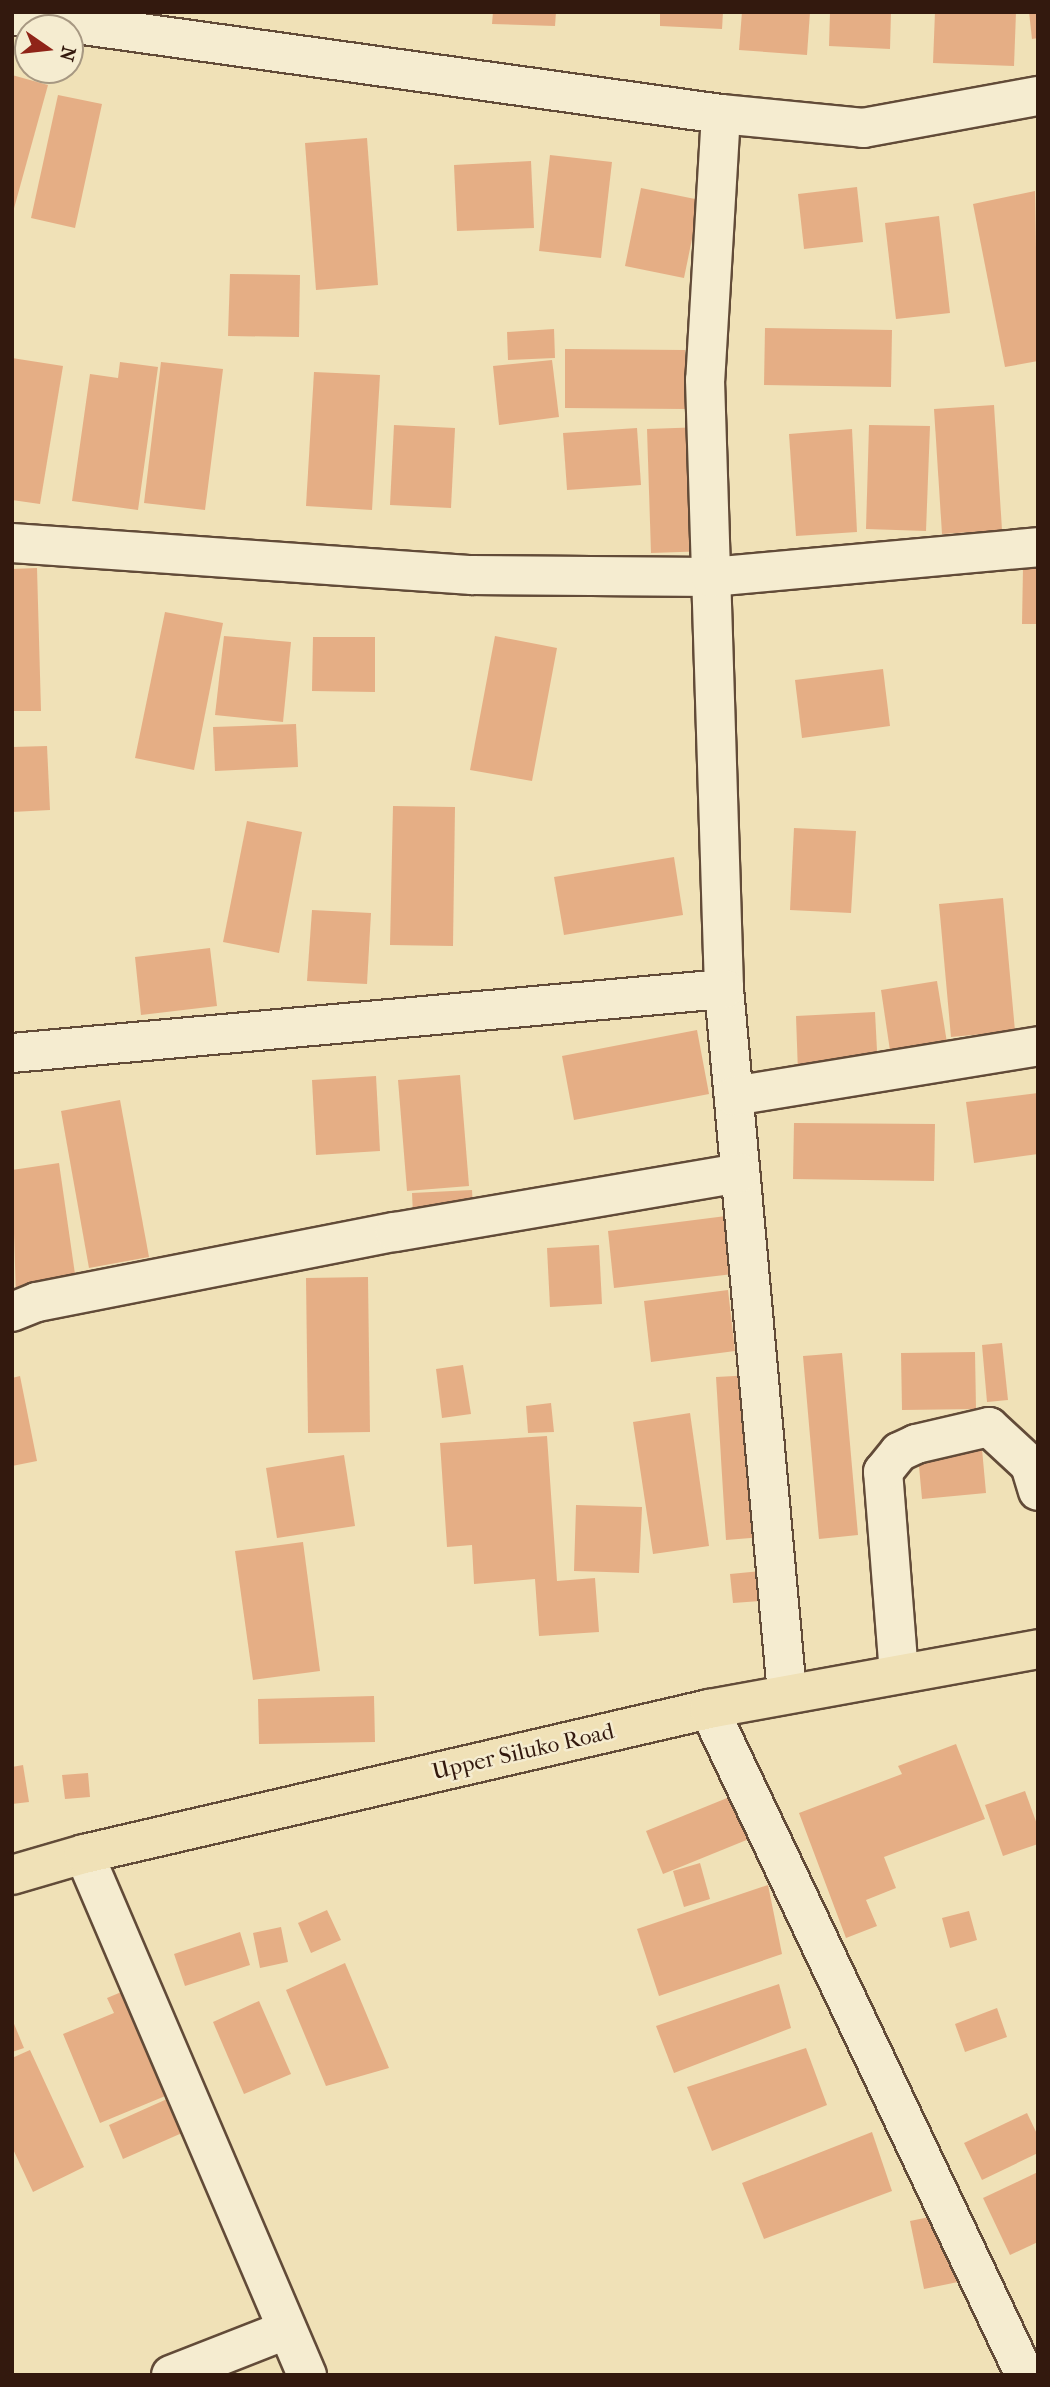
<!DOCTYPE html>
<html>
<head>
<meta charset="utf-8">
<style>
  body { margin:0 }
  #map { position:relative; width:1050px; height:2387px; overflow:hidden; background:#f0e1b7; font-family:"IM FELL French Canon",serif }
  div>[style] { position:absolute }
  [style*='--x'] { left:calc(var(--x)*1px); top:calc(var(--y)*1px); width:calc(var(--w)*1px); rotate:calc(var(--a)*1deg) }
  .building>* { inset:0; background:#e5ae85 }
  .roads { filter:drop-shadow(2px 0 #624b38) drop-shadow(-2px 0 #624b38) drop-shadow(0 2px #624b38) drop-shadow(0 -2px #624b38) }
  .minor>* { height:38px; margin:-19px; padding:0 19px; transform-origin:19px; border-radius:19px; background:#f5ecd0 }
  .major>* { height:38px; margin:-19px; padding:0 19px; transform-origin:19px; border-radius:19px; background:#f0e1b7 }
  span { translate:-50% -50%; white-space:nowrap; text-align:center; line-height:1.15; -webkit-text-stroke:5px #f5ecd0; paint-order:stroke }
  .street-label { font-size:23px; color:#33190e }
  .frame { position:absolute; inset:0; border:14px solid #33190e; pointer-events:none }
  .north { position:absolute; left:14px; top:14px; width:70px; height:70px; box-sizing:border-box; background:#f5ecd0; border:2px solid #a79882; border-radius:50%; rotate:104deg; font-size:19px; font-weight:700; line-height:28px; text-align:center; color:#33190e }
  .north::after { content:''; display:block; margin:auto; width:24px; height:32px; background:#8f2418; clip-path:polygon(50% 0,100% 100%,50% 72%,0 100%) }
</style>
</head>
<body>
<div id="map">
  <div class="building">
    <i style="clip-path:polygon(493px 12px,556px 12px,555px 26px,492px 24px)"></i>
    <i style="clip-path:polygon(660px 12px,723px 12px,722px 29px,660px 26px)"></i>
    <i style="clip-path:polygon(742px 12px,810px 12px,807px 55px,739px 50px)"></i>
    <i style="clip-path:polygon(830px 12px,891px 12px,890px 49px,829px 46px)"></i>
    <i style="clip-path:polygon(935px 12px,1016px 12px,1014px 66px,933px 63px)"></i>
    <i style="clip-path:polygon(1029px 12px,1038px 12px,1038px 38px,1032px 39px)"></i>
    <i style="clip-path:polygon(12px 75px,48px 85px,13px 212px,12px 212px)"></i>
    <i style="clip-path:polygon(58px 95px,102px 104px,75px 228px,31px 218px)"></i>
    <i style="clip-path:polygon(367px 138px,378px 285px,316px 290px,305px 143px)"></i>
    <i style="clip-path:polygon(550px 155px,612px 162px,601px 258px,539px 251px)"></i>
    <i style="clip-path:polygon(531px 161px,534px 228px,457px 231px,454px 165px)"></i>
    <i style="clip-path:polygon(857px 187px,863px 242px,804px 249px,798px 194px)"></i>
    <i style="clip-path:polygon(641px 188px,700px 200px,684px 278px,625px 266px)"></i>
    <i style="clip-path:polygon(1035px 191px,1038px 361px,1005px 367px,973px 204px)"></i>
    <i style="clip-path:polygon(939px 216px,950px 313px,896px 319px,885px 223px)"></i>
    <i style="clip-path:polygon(230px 274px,300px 275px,299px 337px,228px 336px)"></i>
    <i style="clip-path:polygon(765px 328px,892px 330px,891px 387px,764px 385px)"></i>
    <i style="clip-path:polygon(554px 329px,555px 358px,508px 360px,507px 332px)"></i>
    <i style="clip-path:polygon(565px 349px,685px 350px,685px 409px,565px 408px)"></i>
    <i style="clip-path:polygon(12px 358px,63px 366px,40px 504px,12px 500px)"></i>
    <i style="clip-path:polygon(552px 360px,559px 417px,499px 425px,493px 366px)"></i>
    <i style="clip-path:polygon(120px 362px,158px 367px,138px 510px,72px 501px,90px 374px,118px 378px)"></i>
    <i style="clip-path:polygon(161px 362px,223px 369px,205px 510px,144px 503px)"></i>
    <i style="clip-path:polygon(314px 372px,380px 375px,372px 510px,306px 506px)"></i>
    <i style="clip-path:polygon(994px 405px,1002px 530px,942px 534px,934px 409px)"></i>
    <i style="clip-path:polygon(394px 425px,455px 428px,451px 508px,390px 505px)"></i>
    <i style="clip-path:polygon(869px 425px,930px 426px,926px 531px,866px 529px)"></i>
    <i style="clip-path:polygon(704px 427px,709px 551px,651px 553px,647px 429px)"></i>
    <i style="clip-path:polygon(637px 428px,641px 485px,567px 490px,563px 433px)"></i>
    <i style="clip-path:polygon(852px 429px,857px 532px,796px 536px,789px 434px)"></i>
    <i style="clip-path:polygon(37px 568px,41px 711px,12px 711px,12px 569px)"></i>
    <i style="clip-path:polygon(1023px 568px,1038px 569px,1038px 624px,1022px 624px)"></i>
    <i style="clip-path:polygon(165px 612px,223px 623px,194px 770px,135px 758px)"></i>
    <i style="clip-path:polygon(224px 636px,291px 642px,283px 722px,215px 715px)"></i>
    <i style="clip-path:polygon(495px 636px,557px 648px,532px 781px,470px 770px)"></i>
    <i style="clip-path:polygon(313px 637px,375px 637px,375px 692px,312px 691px)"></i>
    <i style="clip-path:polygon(883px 669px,890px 726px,802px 738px,795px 680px)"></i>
    <i style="clip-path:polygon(296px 724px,298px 767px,215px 771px,213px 727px)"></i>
    <i style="clip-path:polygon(47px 746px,50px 810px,12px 812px,12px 747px)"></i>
    <i style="clip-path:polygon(393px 806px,455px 807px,453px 946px,390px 945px)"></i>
    <i style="clip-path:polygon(247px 821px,302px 832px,279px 953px,223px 942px)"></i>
    <i style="clip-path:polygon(794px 828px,856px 831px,851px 913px,790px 910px)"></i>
    <i style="clip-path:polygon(674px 857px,683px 915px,564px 935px,554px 877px)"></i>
    <i style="clip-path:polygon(1003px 898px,1015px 1031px,951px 1037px,939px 904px)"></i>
    <i style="clip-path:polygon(312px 910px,371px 913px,367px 984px,307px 981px)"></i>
    <i style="clip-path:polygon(210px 948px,217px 1006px,141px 1015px,135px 957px)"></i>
    <i style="clip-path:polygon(937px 981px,949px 1055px,892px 1064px,881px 990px)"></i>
    <i style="clip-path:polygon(875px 1012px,878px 1070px,798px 1073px,796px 1016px)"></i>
    <i style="clip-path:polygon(697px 1030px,709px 1094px,574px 1120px,562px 1056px)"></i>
    <i style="clip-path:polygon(460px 1075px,469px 1186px,407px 1191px,398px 1080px)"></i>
    <i style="clip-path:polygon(376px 1076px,380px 1151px,316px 1155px,312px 1080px)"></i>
    <i style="clip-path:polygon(1038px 1093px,1038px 1154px,974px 1163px,966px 1102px)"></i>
    <i style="clip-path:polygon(120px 1100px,149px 1257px,89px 1268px,61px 1111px)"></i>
    <i style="clip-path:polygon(794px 1123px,935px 1124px,934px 1181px,793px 1179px)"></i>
    <i style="clip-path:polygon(59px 1163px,77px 1288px,16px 1296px,12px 1170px)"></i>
    <i style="clip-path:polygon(472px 1190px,473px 1211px,413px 1215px,412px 1193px)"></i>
    <i style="clip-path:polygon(726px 1216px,733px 1274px,614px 1288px,608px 1231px)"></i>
    <i style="clip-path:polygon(599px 1245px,602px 1304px,550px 1307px,547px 1248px)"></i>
    <i style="clip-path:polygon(368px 1277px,370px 1432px,308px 1433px,306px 1278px)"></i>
    <i style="clip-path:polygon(728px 1290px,735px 1351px,651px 1362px,644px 1301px)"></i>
    <i style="clip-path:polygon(1002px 1343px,1008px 1400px,987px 1402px,982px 1345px)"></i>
    <i style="clip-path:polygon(975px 1352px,976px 1409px,902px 1410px,901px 1353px)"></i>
    <i style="clip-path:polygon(842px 1353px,858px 1535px,819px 1539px,803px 1356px)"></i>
    <i style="clip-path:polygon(463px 1365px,471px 1414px,442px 1418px,436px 1369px)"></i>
    <i style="clip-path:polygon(753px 1375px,763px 1537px,726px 1540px,716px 1377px)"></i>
    <i style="clip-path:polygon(20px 1376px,37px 1461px,12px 1466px,12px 1378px)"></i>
    <i style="clip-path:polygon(551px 1403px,554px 1432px,528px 1433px,526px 1406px)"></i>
    <i style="clip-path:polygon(690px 1413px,709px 1546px,653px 1554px,633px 1422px)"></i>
    <i style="clip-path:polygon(547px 1436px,557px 1581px,595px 1578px,599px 1632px,539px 1636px,535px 1579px,474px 1584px,472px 1545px,447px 1547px,440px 1443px)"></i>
    <i style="clip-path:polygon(982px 1449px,986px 1493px,922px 1499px,918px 1455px)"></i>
    <i style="clip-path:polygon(344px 1455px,355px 1526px,277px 1538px,266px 1468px)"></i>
    <i style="clip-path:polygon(576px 1505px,642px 1507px,639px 1573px,574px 1571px)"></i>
    <i style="clip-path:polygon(303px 1542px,320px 1671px,253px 1680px,235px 1551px)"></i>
    <i style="clip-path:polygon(771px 1570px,774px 1600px,733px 1603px,730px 1574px)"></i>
    <i style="clip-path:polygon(374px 1696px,375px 1742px,259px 1744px,258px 1699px)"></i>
    <i style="clip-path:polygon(956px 1744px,985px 1819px,884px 1857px,896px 1888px,866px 1900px,877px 1926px,846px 1938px,799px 1813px,902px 1774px,898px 1766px)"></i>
    <i style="clip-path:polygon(23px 1765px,29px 1802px,12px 1804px,12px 1767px)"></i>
    <i style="clip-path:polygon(88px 1773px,90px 1797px,65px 1799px,62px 1775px)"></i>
    <i style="clip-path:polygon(1025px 1791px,1038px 1827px,1038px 1844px,1003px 1856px,985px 1805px)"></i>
    <i style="clip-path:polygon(732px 1796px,749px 1839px,663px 1874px,646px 1831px)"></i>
    <i style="clip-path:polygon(700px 1863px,710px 1899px,684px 1907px,673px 1871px)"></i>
    <i style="clip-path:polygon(768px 1885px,782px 1954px,659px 1996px,637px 1929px)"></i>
    <i style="clip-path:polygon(327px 1910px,341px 1940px,311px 1953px,298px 1923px)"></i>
    <i style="clip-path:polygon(969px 1911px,977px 1940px,950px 1948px,942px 1918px)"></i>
    <i style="clip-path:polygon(281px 1927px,288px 1962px,260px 1968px,253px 1933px)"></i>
    <i style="clip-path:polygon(240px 1932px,250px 1965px,185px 1986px,174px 1954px)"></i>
    <i style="clip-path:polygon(345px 1963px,389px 2068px,326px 2086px,286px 1990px)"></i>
    <i style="clip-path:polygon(779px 1984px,791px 2028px,674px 2073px,656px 2026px)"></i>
    <i style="clip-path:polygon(131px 1988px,175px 2092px,100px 2123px,63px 2034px,114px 2013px,107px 1998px)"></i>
    <i style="clip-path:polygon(259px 2001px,291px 2074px,244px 2094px,213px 2022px)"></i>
    <i style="clip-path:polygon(997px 2008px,1007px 2037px,965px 2052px,955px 2024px)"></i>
    <i style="clip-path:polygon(12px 2019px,24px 2048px,12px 2052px)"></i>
    <i style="clip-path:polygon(806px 2048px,827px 2105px,712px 2151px,687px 2087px)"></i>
    <i style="clip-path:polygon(30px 2050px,84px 2167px,33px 2192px,12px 2147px,12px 2058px)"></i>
    <i style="clip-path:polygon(167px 2099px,182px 2133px,123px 2159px,109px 2125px)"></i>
    <i style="clip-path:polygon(1027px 2113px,1038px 2136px,1038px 2153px,982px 2180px,964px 2143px)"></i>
    <i style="clip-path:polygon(872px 2132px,892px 2191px,764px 2239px,742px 2183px)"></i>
    <i style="clip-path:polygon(1038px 2172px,1038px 2242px,1010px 2255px,983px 2198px)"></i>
    <i style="clip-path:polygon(944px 2214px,958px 2282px,924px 2289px,910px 2221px)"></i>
  </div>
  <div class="roads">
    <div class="minor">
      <i style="--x:12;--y:15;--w:716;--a:7.95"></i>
      <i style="--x:721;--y:114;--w:143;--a:5.6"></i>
      <i style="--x:863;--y:128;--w:178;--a:-10.4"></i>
      <i style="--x:721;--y:114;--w:266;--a:93.4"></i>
      <i style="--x:705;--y:380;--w:609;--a:88.21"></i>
      <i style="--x:724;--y:989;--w:707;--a:84.89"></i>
      <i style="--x:12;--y:543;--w:461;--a:4"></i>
      <i style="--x:472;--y:575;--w:239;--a:0.5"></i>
      <i style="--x:711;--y:577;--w:328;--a:-5.2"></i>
      <i style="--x:12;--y:1053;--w:715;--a:-5.14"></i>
      <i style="--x:734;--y:1096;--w:308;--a:-9.3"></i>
      <i style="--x:12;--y:1312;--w:27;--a:-22"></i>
      <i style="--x:37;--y:1302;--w:365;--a:-11.1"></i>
      <i style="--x:395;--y:1232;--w:350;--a:-9.7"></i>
      <i style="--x:899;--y:1674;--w:203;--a:-94.5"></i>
      <i style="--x:883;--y:1472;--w:26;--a:-51"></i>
      <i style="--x:899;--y:1452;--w:19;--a:-25"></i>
      <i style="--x:916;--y:1444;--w:75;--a:-13.1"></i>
      <i style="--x:989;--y:1427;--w:56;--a:42.8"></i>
      <i style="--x:1030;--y:1465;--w:27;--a:73"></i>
      <i style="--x:709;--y:1709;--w:737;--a:64.62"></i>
      <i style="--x:84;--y:1854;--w:567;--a:66.83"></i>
      <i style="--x:171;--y:2375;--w:123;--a:-21.4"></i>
    </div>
    <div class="major">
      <i style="--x:12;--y:1875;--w:75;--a:-16.3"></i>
      <i style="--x:84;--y:1854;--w:642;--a:-13.06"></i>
      <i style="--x:709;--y:1709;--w:334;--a:-10.3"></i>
    </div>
  </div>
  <div class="street-label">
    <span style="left:523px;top:1752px;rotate:-13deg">Upper Siluko Road</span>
  </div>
  <div class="frame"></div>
  <div class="north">N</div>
</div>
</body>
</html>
